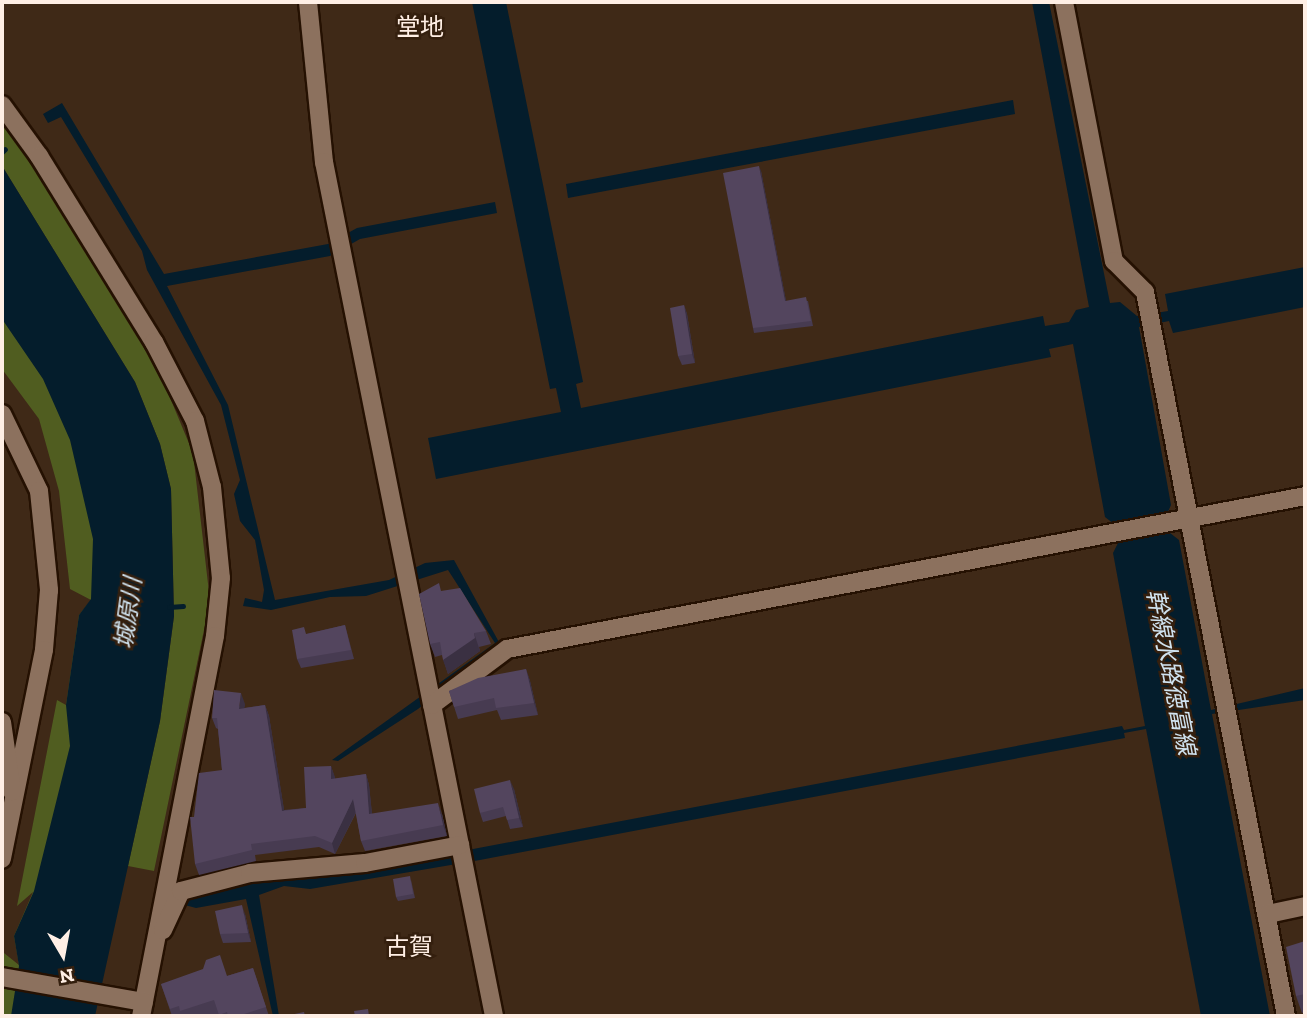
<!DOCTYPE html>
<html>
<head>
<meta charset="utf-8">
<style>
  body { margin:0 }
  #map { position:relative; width:1307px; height:1018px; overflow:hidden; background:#3f2917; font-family:"Zilla Slab","Noto Sans JP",serif }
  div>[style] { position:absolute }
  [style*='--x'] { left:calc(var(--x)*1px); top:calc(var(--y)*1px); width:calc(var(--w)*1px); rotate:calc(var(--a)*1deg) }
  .green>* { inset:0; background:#505d20 }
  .water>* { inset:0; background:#041d2c }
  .stream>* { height:5px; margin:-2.5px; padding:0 2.5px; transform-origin:2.5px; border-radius:2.5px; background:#041d2c }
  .roads { filter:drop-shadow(2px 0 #251102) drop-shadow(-2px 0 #251102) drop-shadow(0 2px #251102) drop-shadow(0 -2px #251102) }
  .minor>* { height:18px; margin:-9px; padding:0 9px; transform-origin:9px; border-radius:9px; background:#8c715e }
  .wall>* { inset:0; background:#473b51 }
  .shaded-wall>* { inset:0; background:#3a3042 }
  .building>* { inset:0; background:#53455e }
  span { translate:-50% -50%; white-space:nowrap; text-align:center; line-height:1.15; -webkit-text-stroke:5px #341f0e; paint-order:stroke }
  .neighbourhood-label { font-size:24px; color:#ffefe5 }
  .water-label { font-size:24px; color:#d0e3f0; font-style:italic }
  .frame { position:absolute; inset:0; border:4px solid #ffefe5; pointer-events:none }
  .north { position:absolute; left:28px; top:920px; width:70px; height:70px; -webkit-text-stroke:5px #341f0e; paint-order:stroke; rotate:170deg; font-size:19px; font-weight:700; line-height:28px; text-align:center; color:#ffefe5 }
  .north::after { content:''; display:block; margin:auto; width:24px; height:32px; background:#ffefe5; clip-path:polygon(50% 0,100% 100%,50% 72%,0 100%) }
</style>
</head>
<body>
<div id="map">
  <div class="green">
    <i style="clip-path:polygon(2px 119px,35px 164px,156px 364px,193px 453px,210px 601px,154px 871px,128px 866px,160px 721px,174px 616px,171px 489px,160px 444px,135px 382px,4px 169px)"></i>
    <i style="clip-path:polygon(2px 312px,51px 378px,112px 550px,22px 1016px,2px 1016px,2px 962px,4px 953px,19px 965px,14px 936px,33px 892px,17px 906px,57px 700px,66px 705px,79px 615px,91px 600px,70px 589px,59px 491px,39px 419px,2px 369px)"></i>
  </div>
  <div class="water">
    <i style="clip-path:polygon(472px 2px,506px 2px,583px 382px,576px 384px,581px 408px,1043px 316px,1045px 326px,1069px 322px,1076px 310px,1089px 307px,1032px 2px,1049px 2px,1110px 303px,1120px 302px,1137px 316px,1168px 311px,1165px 294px,1305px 267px,1305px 307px,1173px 333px,1169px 321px,1139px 327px,1171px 505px,1167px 514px,1170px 533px,1179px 540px,1211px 710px,1305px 688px,1305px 700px,1212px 714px,1270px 1016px,1201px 1016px,1146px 729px,1124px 733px,1125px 738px,480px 860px,310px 889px,284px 886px,259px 895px,279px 1016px,273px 1016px,246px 899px,196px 908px,181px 904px,187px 894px,248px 881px,352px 872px,1122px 726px,1124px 730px,1145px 726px,1113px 553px,1118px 543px,1114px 524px,1105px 517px,1073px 344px,1049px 349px,1051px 357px,436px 479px,428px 438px,561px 412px,556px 388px,550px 389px)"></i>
    <i style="clip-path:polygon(1013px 100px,1015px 114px,568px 198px,566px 184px)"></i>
    <i style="clip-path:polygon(62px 103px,164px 274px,328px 244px,357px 228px,495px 202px,497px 213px,360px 239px,330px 256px,167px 286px,228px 405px,275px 600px,389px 580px,425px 563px,454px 560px,500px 644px,418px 709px,338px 761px,332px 760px,495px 643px,448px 570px,366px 596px,330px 597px,271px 610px,243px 606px,245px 598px,262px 602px,264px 590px,255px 540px,240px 521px,234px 494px,240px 480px,221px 405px,147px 270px,142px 251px,61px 117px,48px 123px,43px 114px)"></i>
    <i style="clip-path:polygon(2px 156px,4px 169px,135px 382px,160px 444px,171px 489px,174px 616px,160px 721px,95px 1016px,11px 1016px,19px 966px,14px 936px,34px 891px,70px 746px,66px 705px,79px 615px,91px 599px,93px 539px,70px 440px,43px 379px,2px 319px)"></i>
  </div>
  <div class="stream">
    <i style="--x:2;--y:152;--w:4;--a:-45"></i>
    <i style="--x:169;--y:607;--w:14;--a:-4"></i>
  </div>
  <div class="roads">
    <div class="minor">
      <i style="--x:308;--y:2;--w:161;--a:84.3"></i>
      <i style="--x:324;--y:162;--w:871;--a:78.74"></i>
      <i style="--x:1064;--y:2;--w:264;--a:79.1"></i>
      <i style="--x:1114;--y:261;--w:44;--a:45"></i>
      <i style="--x:1145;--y:292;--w:738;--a:78.98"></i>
      <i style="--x:2;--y:105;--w:63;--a:54"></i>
      <i style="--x:39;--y:156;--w:219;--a:58.3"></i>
      <i style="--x:154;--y:342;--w:89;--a:62.6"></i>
      <i style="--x:195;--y:421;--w:68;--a:75.6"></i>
      <i style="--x:212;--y:487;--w:91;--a:84.4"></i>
      <i style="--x:221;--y:578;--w:58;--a:95.9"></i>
      <i style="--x:215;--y:636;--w:387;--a:101"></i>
      <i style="--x:2;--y:414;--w:85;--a:64.3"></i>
      <i style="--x:39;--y:491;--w:100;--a:84.2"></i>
      <i style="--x:49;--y:590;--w:60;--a:94.8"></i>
      <i style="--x:44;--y:650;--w:213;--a:101.4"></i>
      <i style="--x:432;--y:705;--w:94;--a:-36.7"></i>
      <i style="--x:507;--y:649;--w:813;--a:-10.85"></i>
      <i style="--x:2;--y:722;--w:70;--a:81.8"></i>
      <i style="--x:1268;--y:914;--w:38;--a:-12"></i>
      <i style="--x:163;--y:930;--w:43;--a:-65.2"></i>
      <i style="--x:181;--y:891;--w:71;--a:-14.6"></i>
      <i style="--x:250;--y:873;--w:115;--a:-5"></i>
      <i style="--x:365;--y:863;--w:97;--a:-10.7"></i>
      <i style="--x:2;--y:977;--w:144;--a:10"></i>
    </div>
  </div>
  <div class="wall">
    <i style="clip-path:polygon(761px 171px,786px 301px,808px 301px,813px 326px,754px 333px,753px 328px)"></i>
    <i style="clip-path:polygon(684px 305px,687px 314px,695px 363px,682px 365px,678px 356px)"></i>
    <i style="clip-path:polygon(442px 591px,486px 631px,491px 644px,479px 647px,480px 651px,448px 674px,442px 655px,435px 657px,430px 644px)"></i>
    <i style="clip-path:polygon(345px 625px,354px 659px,301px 668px,297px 659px,307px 634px)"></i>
    <i style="clip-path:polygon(526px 669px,530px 681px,538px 715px,501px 720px,497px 710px,458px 719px,449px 691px)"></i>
    <i style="clip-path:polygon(245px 704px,244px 708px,265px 705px,269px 716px,284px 810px,306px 808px,331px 766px,335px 779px,366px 774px,369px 785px,372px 814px,442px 814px,447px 836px,365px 851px,361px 841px,356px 813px,335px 854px,319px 847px,255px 855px,256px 861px,199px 875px,195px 864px,194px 817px,222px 770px,218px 729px,216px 728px,212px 718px)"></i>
    <i style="clip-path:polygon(514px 789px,523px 827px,510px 829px,506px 816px,483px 822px,480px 813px)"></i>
    <i style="clip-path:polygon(411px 880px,415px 898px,398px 901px,396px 897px)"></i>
    <i style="clip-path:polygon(245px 914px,251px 942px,223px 943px,220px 934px)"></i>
    <i style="clip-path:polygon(1305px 941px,1305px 1012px,1302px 1013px,1296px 996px)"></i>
    <i style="clip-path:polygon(253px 968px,269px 1016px,219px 1016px,218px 1014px,211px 1016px,172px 1016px,161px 984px,227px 976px)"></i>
  </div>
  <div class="shaded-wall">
    <i style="clip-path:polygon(759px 166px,761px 171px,787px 306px,785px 301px)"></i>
    <i style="clip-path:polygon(684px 305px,687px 314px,695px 363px,692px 354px)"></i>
    <i style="clip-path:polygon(474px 633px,480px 651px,448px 674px,443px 660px)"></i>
    <i style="clip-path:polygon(526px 669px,530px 681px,538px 715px,534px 703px)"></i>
    <i style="clip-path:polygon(241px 693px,245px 704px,243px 719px,239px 709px)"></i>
    <i style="clip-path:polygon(265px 705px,269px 716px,286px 822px,282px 811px)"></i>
    <i style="clip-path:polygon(331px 766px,335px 777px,335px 790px,331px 779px)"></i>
    <i style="clip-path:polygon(366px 774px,369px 785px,373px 825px,369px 814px)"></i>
    <i style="clip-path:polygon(510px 780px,514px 789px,523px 827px,519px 818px)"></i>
    <i style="clip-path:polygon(353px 799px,357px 810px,335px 854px,332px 843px)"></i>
    <i style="clip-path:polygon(438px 803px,442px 814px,447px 836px,443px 825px)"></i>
    <i style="clip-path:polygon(242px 905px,245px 914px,251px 942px,248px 933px)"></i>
  </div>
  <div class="building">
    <i style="clip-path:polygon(759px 166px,785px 301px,806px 297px,811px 321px,753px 328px,723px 173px)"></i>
    <i style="clip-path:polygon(684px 305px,692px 354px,678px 356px,670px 308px)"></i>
    <i style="clip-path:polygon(439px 583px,441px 591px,460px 588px,486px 631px,474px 633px,475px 638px,443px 660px,440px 642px,430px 644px,419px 594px)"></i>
    <i style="clip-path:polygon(345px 625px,351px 650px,297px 659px,292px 630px,304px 627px,306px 634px)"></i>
    <i style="clip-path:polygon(526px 669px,534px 703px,496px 708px,494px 698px,454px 707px,449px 691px,478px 678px)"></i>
    <i style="clip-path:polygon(214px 690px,241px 693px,239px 709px,265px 705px,282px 811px,306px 808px,304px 767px,331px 766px,331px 779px,366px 774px,369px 814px,438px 803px,443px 825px,361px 841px,353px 799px,332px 843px,315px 836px,251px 844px,252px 850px,195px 864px,190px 817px,194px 817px,199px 773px,222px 770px,217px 718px,212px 718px)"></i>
    <i style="clip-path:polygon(510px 780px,519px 818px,507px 820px,503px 807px,480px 813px,474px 789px)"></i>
    <i style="clip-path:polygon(410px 876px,413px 894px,396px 897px,393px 879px)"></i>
    <i style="clip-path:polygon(242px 905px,248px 933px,220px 934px,215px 911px)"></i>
    <i style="clip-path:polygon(1305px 941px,1305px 994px,1296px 996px,1286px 947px)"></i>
    <i style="clip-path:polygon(220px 955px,227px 976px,253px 968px,266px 1007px,238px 1016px,228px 1016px,227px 1012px,219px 1015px,214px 1000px,180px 1011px,179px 1006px,170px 1009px,161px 984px,203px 969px,206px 960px)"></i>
    <i style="clip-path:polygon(368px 1009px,369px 1016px,355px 1016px,354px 1011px)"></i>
    <i style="clip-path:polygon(304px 1012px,305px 1016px,290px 1016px,290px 1015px)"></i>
  </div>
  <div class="neighbourhood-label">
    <span style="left:420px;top:27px">堂地</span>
    <span style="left:409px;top:947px">古賀</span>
  </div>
  <div class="water-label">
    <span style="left:128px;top:613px;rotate:-82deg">城原川</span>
    <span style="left:1171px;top:672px;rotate:79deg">幹線水路徳富線</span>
  </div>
  <div class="frame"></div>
  <div class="north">N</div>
</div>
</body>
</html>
